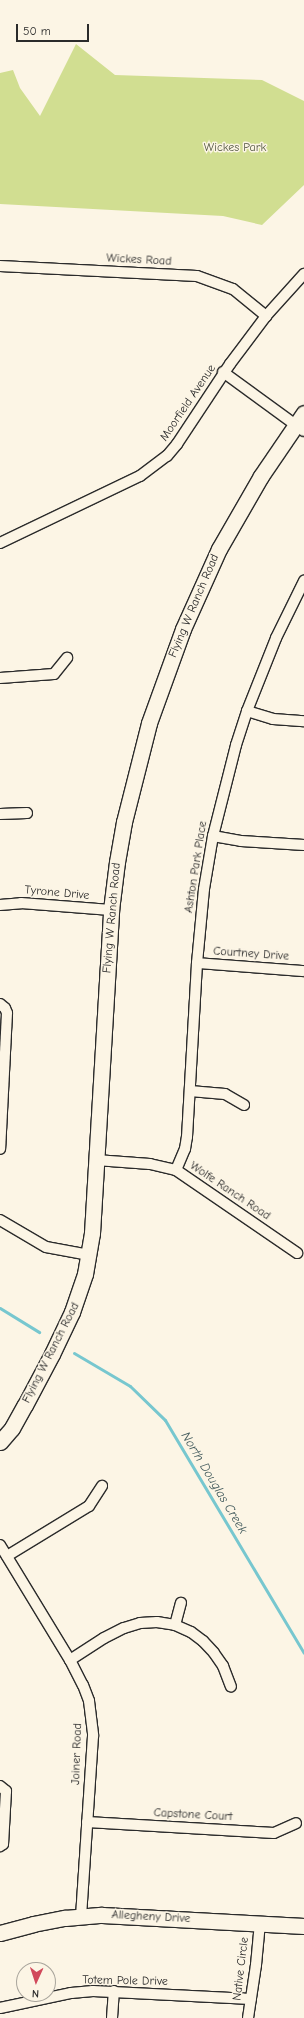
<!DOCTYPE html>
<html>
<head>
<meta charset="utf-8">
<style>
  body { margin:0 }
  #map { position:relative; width:304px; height:2018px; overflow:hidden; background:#fcf5e5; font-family:"Comic Neue",sans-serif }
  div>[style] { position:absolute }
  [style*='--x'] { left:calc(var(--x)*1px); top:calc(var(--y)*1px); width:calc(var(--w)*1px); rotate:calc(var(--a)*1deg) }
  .green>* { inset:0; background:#d1de91 }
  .stream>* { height:3px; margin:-1.5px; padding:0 1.5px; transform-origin:1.5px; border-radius:1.5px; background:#77c7cf }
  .roads { filter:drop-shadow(1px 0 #2b2b2b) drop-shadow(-1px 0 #2b2b2b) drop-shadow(0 1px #2b2b2b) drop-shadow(0 -1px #2b2b2b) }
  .street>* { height:10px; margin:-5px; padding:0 5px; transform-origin:5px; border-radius:5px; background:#fcf5e5 }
  .secondary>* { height:15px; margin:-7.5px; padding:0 7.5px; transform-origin:7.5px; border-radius:7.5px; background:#fcf5e5 }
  span { translate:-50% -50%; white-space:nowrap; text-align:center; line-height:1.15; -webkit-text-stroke:3px #fcf5e5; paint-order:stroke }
  .park-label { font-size:12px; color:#545844 }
  .street-label { font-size:12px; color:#2b2b2b }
  .water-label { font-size:13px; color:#425a5c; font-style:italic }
  .north { position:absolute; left:16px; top:1962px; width:40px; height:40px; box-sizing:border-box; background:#fcf5e5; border:1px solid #a8a49b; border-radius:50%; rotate:183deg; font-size:11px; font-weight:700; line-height:16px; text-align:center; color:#2b2b2b }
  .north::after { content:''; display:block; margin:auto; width:14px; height:18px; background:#d1495b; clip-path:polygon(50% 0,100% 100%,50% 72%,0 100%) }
  .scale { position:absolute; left:16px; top:24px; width:73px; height:18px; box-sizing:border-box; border:2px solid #2b2b2b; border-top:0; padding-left:5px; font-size:12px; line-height:14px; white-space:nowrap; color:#2b2b2b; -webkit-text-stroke:3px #fcf5e5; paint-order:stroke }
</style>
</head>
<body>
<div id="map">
  <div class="green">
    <i style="clip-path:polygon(76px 44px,115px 75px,262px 80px,304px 101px,304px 185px,262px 225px,223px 216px,0 204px,0 73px,13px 70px,20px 88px,40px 116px)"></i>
  </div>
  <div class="stream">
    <i style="--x:0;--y:1308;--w:46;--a:31.6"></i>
    <i style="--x:74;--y:1353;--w:65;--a:30.5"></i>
    <i style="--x:130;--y:1386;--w:49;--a:44.2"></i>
    <i style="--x:165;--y:1420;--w:271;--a:59.2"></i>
  </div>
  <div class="roads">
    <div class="street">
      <i style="--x:0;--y:266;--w:197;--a:2.9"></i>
      <i style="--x:197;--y:276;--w:38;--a:20"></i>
      <i style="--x:233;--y:289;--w:43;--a:39.3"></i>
      <i style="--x:223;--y:372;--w:100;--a:36.1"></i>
      <i style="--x:0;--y:543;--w:155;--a:-25.6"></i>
      <i style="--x:140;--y:476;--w:34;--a:-37"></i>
      <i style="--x:167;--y:456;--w:16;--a:-50"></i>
      <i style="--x:177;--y:444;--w:96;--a:-56.5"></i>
      <i style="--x:230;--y:364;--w:60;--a:-53.1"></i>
      <i style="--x:266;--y:316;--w:57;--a:-47.9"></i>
      <i style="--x:0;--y:678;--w:54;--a:-4.2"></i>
      <i style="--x:54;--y:674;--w:21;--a:-51"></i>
      <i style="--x:247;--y:711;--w:27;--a:17"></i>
      <i style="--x:273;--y:719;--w:31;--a:4"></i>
      <i style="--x:0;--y:814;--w:27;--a:-2"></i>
      <i style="--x:213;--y:836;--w:28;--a:10"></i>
      <i style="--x:241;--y:841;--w:63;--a:3.6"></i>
      <i style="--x:0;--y:905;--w:21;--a:-5"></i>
      <i style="--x:21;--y:903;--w:90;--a:4.4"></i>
      <i style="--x:197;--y:963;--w:107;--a:4.3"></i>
      <i style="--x:0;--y:1004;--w:6;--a:39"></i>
      <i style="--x:5;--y:1008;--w:5;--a:68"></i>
      <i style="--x:7;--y:1013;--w:136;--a:92.9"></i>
      <i style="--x:190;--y:1091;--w:35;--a:5"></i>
      <i style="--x:225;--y:1094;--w:22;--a:30"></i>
      <i style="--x:96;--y:1160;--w:54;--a:4.2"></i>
      <i style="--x:150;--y:1164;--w:27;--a:13"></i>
      <i style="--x:176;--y:1170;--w:147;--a:34.4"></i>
      <i style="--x:176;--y:1170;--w:23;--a:-67"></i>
      <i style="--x:185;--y:1149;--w:12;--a:-81"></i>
      <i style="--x:187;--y:1137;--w:174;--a:-86.7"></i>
      <i style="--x:197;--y:963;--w:74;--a:-84.6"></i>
      <i style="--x:204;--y:889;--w:54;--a:-80.4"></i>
      <i style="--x:213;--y:836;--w:94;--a:-75.8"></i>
      <i style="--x:236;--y:745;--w:36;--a:-72"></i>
      <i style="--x:247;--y:711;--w:79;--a:-68.3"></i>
      <i style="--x:276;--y:638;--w:64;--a:-63.8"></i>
      <i style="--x:0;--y:1220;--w:53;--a:30.4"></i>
      <i style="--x:46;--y:1247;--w:44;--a:10.5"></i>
      <i style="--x:0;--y:1545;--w:135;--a:58.7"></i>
      <i style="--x:70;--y:1660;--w:28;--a:63"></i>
      <i style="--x:83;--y:1685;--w:17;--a:69"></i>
      <i style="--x:89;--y:1701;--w:35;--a:83"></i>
      <i style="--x:93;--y:1736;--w:180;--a:93.8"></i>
      <i style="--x:7;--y:1556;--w:96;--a:-31.4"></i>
      <i style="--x:89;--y:1506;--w:24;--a:-57"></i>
      <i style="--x:175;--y:1625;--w:23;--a:-75"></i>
      <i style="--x:70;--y:1660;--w:40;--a:-32.9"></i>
      <i style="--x:104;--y:1638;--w:22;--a:-27"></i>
      <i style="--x:124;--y:1628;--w:17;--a:-17"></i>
      <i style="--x:140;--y:1623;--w:17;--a:-3"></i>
      <i style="--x:157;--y:1622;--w:18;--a:9"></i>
      <i style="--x:175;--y:1625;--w:17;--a:24"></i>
      <i style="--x:191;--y:1632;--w:15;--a:37"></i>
      <i style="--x:203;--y:1641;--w:16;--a:47"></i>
      <i style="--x:214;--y:1653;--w:16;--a:55"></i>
      <i style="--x:223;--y:1666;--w:22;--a:69"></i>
      <i style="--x:0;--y:1786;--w:8;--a:40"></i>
      <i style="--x:6;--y:1791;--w:53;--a:93.2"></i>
      <i style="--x:3;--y:1844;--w:4;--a:146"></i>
      <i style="--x:87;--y:1822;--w:187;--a:3.4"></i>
      <i style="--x:274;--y:1833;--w:24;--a:-24"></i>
      <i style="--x:0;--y:2008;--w:73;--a:-11.9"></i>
      <i style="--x:71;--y:1993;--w:22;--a:-5"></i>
      <i style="--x:93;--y:1991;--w:158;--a:2.9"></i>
      <i style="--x:112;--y:2018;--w:27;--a:-86"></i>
      <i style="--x:248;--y:2018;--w:54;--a:-81.4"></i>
      <i style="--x:256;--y:1965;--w:42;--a:-84.6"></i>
    </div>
    <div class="secondary">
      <i style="--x:0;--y:1442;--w:18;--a:-49"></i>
      <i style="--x:12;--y:1428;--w:26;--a:-61"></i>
      <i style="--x:25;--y:1405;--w:58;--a:-62.1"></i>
      <i style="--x:52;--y:1354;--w:47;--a:-64.5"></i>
      <i style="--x:72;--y:1312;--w:40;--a:-71.1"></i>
      <i style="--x:85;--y:1274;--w:42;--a:-80.3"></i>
      <i style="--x:92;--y:1233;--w:324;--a:-86.6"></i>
      <i style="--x:111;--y:910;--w:48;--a:-82.9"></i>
      <i style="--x:117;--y:862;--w:41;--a:-80.1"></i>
      <i style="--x:124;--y:822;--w:102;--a:-75.8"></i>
      <i style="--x:149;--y:723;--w:100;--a:-70.1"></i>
      <i style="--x:183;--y:629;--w:88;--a:-65.8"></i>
      <i style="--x:219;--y:549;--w:84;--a:-60.1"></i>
      <i style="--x:261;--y:476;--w:76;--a:-55.7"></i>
      <i style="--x:0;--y:1933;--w:34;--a:-15"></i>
      <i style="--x:33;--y:1924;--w:33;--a:-11"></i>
      <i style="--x:65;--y:1918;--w:37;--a:-5"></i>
      <i style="--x:102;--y:1915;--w:202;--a:3.1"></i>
    </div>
  </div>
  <div class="park-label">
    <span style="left:235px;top:148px">Wickes Park</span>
  </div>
  <div class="street-label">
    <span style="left:139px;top:260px;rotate:3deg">Wickes Road</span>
    <span style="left:188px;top:403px;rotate:-56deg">Moorfield Avenue</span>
    <span style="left:194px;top:606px;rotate:-67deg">Flying W Ranch Road</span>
    <span style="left:196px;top:867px;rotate:-81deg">Ashton Park Place</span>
    <span style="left:57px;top:893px;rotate:5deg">Tyrone Drive</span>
    <span style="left:112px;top:918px;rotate:-85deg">Flying W Ranch Road</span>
    <span style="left:251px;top:954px;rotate:4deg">Courtney Drive</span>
    <span style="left:230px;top:1191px;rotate:34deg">Wolfe Ranch Road</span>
    <span style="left:51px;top:1353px;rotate:-63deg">Flying W Ranch Road</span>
    <span style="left:77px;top:1754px;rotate:-88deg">Joiner Road</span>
    <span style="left:193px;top:1815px;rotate:3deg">Capstone Court</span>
    <span style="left:151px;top:1917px;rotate:3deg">Allegheny Drive</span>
    <span style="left:241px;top:1969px;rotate:-83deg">Native Circle</span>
    <span style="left:125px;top:1981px;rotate:1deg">Totem Pole Drive</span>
  </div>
  <div class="water-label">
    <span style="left:214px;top:1483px;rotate:59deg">North Douglas Creek</span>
  </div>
  <div class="north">N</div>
  <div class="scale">50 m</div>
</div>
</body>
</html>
